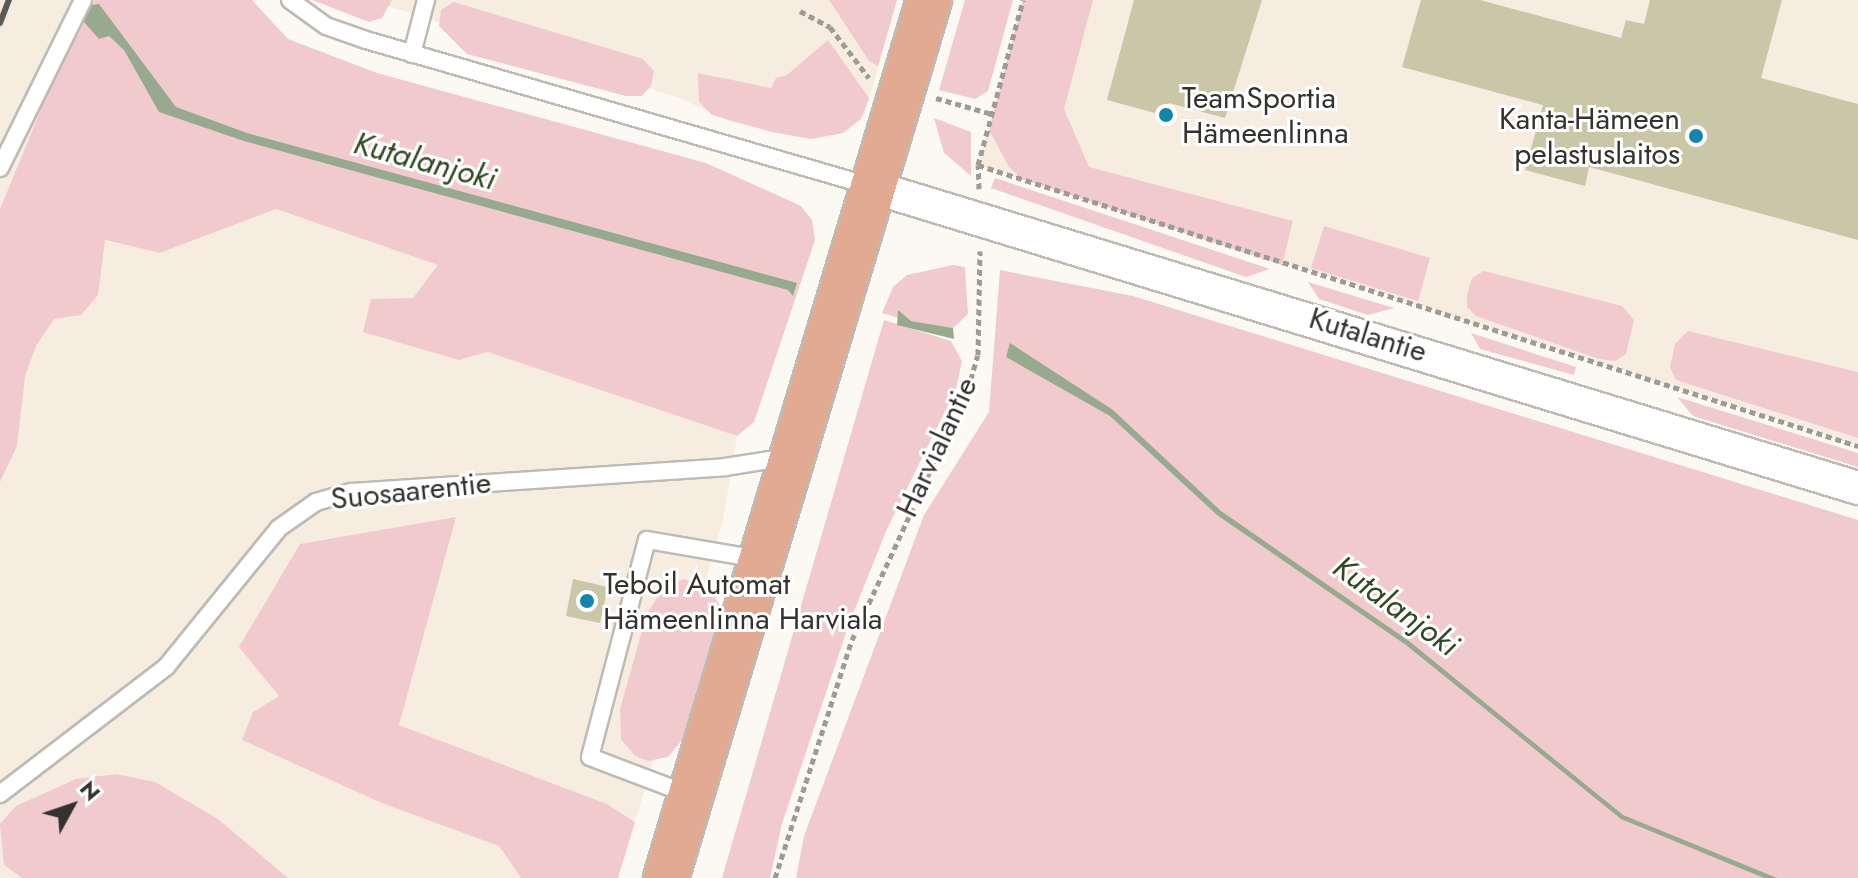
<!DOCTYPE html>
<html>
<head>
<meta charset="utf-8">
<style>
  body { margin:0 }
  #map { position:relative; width:1858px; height:878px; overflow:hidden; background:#fcf8f2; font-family:Jost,sans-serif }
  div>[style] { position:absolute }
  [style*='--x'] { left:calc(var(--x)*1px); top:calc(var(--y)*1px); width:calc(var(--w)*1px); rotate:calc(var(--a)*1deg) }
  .built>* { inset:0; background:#f6ece0 }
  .green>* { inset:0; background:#f1cace }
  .water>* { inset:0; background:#97a98e }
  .building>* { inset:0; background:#c9c7a7 }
  .path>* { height:5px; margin-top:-2.5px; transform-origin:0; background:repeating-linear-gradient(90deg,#9d9b96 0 6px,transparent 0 10px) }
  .roads { filter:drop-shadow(2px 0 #bebab4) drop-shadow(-2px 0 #bebab4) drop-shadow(0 2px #bebab4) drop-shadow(0 -2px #bebab4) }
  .lane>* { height:16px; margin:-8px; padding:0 8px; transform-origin:8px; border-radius:8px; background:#fff }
  .street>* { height:32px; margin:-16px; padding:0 16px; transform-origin:16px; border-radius:16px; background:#fff }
  .primary>* { height:44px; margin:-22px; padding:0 22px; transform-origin:22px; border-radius:22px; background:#e2aa92 }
  .rail>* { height:6px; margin:-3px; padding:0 3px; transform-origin:3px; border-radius:3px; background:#5d5b57 }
  .dots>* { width:22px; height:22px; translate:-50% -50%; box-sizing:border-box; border:4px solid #fff; border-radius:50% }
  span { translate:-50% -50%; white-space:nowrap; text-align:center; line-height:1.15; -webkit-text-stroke:6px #fff; paint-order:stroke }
  .poi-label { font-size:30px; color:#33322f }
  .left { translate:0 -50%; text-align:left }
  .right { translate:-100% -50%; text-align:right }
  .street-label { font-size:30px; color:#33322f }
  .water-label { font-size:32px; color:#2e4a20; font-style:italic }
  .north { position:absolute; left:32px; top:766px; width:80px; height:80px; -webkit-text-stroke:6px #fff; paint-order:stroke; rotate:50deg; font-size:22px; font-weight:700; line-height:32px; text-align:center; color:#33322f }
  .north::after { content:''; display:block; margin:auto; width:28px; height:36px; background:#33322f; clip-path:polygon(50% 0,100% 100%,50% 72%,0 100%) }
</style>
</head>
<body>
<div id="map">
  <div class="built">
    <i style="clip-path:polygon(0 0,95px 0,46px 97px,0 209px)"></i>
    <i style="clip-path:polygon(369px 0,897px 0,865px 114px,843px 133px,811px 139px,731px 122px,677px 97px)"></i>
    <i style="clip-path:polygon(1023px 0,1858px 0,1858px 446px,978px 165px)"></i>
    <i style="clip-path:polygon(275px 209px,439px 265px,413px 298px,459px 360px,488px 352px,737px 436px,723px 520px,635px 822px,607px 804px,399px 725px,455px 517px,279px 696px,253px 712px,384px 804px,499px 846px,521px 878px,0 878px,0 217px,160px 253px)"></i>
  </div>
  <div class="green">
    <i style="clip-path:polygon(95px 0,252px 0,288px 39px,377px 73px,706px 163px,801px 206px,812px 220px,815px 240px,754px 422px,737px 436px,488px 352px,459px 360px,363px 332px,371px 299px,413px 298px,438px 265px,276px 209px,160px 253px,105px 240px,98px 295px,81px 315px,54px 319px,36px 346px,25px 376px,17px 446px,0 482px,0 209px,46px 97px)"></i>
    <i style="clip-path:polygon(312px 0,392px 0,382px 18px,369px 22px)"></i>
    <i style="clip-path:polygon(829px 0,897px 0,878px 66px,869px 61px)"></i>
    <i style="clip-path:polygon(965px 0,1013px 0,988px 91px,975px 99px,939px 90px)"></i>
    <i style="clip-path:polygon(1023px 0,1093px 0,1064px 109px,1089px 167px,1293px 221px,1282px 265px,1022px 179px,1009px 167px,989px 130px)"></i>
    <i style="clip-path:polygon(454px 2px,643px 59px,654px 71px,651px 86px,642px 96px,626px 96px,467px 54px,439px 26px,441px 10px)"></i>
    <i style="clip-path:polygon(828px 40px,869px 98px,861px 119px,843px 133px,811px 139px,772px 132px,712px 115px,699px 102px,698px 73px,771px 88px,776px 78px,787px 75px)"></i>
    <i style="clip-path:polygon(934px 118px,971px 132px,971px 176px,944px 153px)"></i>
    <i style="clip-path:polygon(995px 178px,1270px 269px,1246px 277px,991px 188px)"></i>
    <i style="clip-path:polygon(1324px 226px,1430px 258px,1418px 301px,1311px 268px)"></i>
    <i style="clip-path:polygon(953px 265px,965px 267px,968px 314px,953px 328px,910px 321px,898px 311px,899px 318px,882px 313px,893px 287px,907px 275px)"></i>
    <i style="clip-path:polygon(1000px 270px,1133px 296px,1858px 520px,1858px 878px,796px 878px,804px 836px,924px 515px,989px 412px)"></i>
    <i style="clip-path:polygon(1484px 271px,1622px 306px,1634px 320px,1626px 354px,1615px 361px,1599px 359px,1476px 316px,1467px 307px,1467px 295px,1472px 278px)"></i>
    <i style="clip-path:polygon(1308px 282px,1394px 308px,1368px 315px,1319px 299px)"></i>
    <i style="clip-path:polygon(884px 320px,951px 341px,962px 361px,956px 389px,887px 529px,850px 621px,782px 824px,770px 878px,722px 878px)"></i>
    <i style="clip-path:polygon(1688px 331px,1858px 372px,1858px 438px,1676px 380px,1670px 367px,1675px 344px)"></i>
    <i style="clip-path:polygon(1471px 333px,1576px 367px,1574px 375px,1480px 349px)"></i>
    <i style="clip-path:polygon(1677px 397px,1858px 453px,1858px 467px,1693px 416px)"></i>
    <i style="clip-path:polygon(456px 517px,399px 725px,607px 804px,635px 822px,618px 878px,521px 878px,499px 846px,384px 804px,242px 740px,253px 712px,279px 696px,239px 647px,300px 544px)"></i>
    <i style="clip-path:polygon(683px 579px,707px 586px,724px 611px,687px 734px,668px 757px,648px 761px,635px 756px,621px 739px,620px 709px,647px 613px,663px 589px)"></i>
    <i style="clip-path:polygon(116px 774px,155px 782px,218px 819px,288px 878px,22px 878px,4px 865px,0 824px,16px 806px,76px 779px)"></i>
  </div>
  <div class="water">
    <i style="clip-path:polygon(99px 4px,176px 107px,247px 133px,797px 283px,793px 296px,788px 290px,244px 141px,159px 112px,124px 50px,109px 36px,99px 39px,83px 21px,92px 5px)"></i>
    <i style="clip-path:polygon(898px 310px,911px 321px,953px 328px,954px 339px,897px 325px)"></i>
    <i style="clip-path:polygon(1010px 343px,1113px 410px,1221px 511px,1409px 641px,1623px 815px,1777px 878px,1764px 878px,1621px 819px,1406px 645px,1217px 515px,1110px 416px,1006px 357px)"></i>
  </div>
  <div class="building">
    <i style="clip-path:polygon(1134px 0,1262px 0,1225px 118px,1169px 103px,1166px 116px,1107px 100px)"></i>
    <i style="clip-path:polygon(1421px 0,1480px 0,1621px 38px,1626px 20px,1644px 24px,1650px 0,1782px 0,1761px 78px,1858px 104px,1858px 240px,1589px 167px,1585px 186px,1525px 170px,1543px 105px,1402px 67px)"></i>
    <i style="clip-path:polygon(573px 579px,608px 587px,600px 623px,566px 616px)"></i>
  </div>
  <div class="path">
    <i style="--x:800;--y:11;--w:34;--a:28"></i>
    <i style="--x:830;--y:27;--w:64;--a:52.6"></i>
    <i style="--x:936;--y:98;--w:58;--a:15.9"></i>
    <i style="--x:978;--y:165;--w:924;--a:17.71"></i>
    <i style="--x:979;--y:189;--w:24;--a:-92"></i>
    <i style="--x:978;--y:165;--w:171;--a:-74.7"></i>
    <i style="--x:775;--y:878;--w:250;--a:-72.1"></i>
    <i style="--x:852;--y:640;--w:277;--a:-65.2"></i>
    <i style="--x:968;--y:389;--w:35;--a:-74"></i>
    <i style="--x:978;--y:355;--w:104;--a:-88.9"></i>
  </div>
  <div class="roads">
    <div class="lane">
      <i style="--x:290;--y:0;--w:44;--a:35.8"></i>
      <i style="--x:326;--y:26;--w:42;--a:19.3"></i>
      <i style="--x:366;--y:40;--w:525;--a:16.16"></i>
      <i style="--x:412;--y:54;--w:56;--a:-75.5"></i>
      <i style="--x:0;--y:168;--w:187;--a:-63.7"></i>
      <i style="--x:0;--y:794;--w:209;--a:-37.4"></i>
      <i style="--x:166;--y:667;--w:179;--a:-50.9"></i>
      <i style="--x:279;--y:528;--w:45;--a:-35.1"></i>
      <i style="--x:316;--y:502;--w:37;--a:-16"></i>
      <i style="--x:352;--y:492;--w:374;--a:-3.8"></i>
      <i style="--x:725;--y:467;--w:65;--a:-8.9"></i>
      <i style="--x:690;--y:795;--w:107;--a:-159.2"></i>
      <i style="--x:590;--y:757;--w:224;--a:-75.3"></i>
      <i style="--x:647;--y:540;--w:113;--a:9.7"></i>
    </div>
    <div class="street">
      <i style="--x:876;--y:188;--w:1027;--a:16.99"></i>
    </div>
    <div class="primary">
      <i style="--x:666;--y:878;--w:917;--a:-73.32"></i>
    </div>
  </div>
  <div class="rail">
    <i style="--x:0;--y:23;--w:25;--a:-69"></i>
  </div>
  <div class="dots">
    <i style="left:1166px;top:115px;background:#1584ab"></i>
    <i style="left:1696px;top:136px;background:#1584ab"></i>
    <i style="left:587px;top:601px;background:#1584ab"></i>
  </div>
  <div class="poi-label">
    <span class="left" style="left:1182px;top:115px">TeamSportia<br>Hämeenlinna</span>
    <span class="right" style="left:1680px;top:136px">Kanta-Hämeen<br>pelastuslaitos</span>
    <span class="left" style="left:603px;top:601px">Teboil Automat<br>Hämeenlinna Harviala</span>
  </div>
  <div class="street-label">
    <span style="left:1368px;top:335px;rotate:17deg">Kutalantie</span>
    <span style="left:937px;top:447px;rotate:-65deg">Harvialantie</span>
    <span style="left:411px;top:491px;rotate:-6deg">Suosaarentie</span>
  </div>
  <div class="water-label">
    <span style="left:425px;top:161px;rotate:15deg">Kutalanjoki</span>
    <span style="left:1396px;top:606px;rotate:36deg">Kutalanjoki</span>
  </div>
  <div class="north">N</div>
</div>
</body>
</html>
